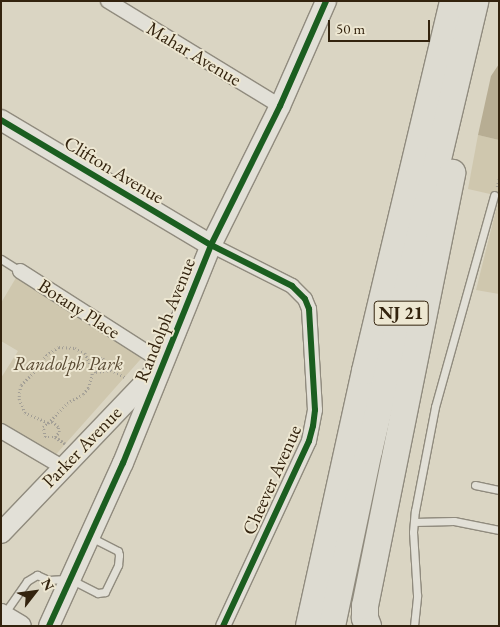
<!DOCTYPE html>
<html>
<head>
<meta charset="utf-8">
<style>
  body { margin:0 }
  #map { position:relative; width:500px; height:627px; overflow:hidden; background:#dad5c3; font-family:"EB Garamond",serif }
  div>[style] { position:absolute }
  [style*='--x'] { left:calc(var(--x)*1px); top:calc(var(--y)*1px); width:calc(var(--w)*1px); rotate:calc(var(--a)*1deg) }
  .green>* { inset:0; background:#cfc7ae }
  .water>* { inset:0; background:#b7ad93 }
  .path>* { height:2.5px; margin-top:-1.25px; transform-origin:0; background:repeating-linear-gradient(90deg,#a39f96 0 1px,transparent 0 3.5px) }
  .roads { filter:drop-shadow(1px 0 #908b7e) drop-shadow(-1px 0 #908b7e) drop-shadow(0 1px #908b7e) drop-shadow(0 -1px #908b7e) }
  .lane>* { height:7px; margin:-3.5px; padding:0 3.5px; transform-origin:3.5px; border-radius:3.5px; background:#e2e0d7 }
  .street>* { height:14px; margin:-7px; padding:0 7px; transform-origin:7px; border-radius:7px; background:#e2e0d7 }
  .secondary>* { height:20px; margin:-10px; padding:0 10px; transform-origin:10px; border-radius:10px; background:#e2e0d7 }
  .highway>* { height:26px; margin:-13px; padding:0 13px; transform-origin:13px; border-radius:13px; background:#dddbd1 }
  .cycleway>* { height:6px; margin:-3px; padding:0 3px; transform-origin:3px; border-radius:3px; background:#1b5e20 }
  span { translate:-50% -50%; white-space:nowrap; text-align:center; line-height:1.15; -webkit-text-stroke:4px #ede7d2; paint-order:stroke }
  .shield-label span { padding:1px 4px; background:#ede7d2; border:1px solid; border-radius:4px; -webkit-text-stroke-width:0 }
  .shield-label { font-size:18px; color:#33230e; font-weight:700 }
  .street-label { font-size:19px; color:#33230e }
  .park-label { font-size:19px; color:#584932; font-style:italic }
  .frame { position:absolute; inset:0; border:2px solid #33230e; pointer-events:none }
  .north { position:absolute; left:10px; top:567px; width:50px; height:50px; -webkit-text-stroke:4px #ede7d2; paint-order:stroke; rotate:60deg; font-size:14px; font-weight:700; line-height:20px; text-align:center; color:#33230e }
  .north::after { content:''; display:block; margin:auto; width:18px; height:22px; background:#33230e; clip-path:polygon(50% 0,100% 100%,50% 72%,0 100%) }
  .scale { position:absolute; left:328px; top:20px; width:102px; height:22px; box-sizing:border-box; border:2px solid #33230e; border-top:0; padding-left:6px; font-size:15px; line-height:18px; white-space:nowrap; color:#33230e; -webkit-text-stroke:4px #ede7d2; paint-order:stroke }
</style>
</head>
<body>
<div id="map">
  <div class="green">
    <i style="clip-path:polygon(478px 135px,499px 140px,499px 196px,468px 189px)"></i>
    <i style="clip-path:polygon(499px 198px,499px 294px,476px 290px)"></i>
    <i style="clip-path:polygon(20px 271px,147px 352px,51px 460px,1px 431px,1px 378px,18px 351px,1px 341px,1px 303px)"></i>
  </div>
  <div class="water">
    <i style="clip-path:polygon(499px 64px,499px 140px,478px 135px,491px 76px)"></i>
  </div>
  <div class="path">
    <i style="--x:497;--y:187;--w:9;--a:-77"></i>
    <i style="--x:45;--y:437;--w:10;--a:-101"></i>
    <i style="--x:43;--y:427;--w:6;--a:-39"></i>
    <i style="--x:48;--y:423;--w:25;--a:-157"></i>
    <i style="--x:25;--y:413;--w:14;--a:-115"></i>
    <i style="--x:19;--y:400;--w:7;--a:-90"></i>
    <i style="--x:19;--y:393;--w:8;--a:-76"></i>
    <i style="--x:21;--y:385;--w:21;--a:-45"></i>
    <i style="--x:36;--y:370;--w:18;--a:-56"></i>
    <i style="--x:46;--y:355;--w:15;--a:-32"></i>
    <i style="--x:59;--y:347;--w:16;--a:4"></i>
    <i style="--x:75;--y:348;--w:11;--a:27"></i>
    <i style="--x:85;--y:353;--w:14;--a:65"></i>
    <i style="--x:91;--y:366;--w:8;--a:-67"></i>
    <i style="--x:94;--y:359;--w:9;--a:-6"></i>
    <i style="--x:103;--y:358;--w:7;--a:63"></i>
    <i style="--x:106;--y:364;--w:6;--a:99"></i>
    <i style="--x:45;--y:437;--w:10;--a:0"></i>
    <i style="--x:55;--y:437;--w:12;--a:35"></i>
    <i style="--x:65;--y:444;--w:12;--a:-145"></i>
    <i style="--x:55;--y:437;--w:6;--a:-51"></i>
    <i style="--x:59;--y:432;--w:5;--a:-101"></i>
    <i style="--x:58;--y:427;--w:8;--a:-140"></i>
    <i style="--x:52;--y:422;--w:4;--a:166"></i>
    <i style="--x:48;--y:423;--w:28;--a:-46"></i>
    <i style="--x:67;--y:403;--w:18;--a:-29"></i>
    <i style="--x:83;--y:394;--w:8;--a:-50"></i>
    <i style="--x:88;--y:388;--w:14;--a:-73"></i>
    <i style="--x:92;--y:375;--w:9;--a:-96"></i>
    <i style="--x:91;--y:366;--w:8;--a:50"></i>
    <i style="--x:96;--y:372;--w:15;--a:-8"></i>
    <i style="--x:111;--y:370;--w:16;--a:27"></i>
  </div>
  <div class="roads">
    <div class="lane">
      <i style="--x:1;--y:259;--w:22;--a:32"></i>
      <i style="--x:475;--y:485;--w:25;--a:12"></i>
      <i style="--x:414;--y:522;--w:40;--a:-1.4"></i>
      <i style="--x:454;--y:521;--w:46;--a:11.3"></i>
      <i style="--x:4;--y:614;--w:40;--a:-55.1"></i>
      <i style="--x:27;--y:581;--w:12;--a:-31"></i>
      <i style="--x:37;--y:575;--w:12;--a:24"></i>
      <i style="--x:48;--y:580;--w:22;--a:-3"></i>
      <i style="--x:70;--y:579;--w:31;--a:27"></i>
      <i style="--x:98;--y:593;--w:7;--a:-8"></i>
      <i style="--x:105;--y:592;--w:30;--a:-64"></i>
      <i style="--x:118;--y:565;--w:10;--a:-84"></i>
      <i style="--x:119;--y:555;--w:4;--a:-104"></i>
      <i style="--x:118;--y:551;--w:30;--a:-153"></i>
      <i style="--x:414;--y:626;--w:31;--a:-84"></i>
      <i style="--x:417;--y:595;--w:63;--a:-93.6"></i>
      <i style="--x:413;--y:532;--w:21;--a:-85"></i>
      <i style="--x:415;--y:511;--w:106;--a:-79.1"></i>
      <i style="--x:435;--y:407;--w:220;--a:-74.4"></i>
    </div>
    <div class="street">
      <i style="--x:108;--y:1;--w:202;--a:31.4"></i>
      <i style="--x:211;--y:245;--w:91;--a:26.8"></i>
      <i style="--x:292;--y:286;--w:18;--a:45"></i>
      <i style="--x:305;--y:299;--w:11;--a:68"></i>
      <i style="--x:309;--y:309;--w:101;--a:86.6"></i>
      <i style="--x:315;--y:410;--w:32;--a:101"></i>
      <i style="--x:309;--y:441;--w:204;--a:114.9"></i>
      <i style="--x:20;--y:271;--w:171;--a:32.6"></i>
      <i style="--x:1;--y:431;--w:71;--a:30.5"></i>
    </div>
    <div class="secondary">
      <i style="--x:1;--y:120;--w:244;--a:30.8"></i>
      <i style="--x:1;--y:533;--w:226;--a:-46.3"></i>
      <i style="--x:1;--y:614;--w:23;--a:31"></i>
      <i style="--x:49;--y:626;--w:179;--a:-65.6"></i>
      <i style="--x:123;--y:463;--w:235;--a:-68"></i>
      <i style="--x:211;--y:245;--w:155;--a:-63.6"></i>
      <i style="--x:280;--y:106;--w:115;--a:-66.3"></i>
    </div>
    <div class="highway">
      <i style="--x:309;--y:626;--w:261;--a:-77.6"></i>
      <i style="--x:365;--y:371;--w:380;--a:-76.6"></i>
      <i style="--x:332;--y:626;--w:179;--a:-78.1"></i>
      <i style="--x:369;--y:451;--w:462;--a:-76.7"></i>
      <i style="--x:368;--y:626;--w:9;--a:-111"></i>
      <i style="--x:365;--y:618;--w:12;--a:-90"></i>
      <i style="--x:365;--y:606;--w:442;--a:-78.6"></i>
    </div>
  </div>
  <div class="cycleway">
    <i style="--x:1;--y:120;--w:244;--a:30.8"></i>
    <i style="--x:211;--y:245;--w:91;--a:26.8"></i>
    <i style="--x:292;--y:286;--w:18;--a:45"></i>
    <i style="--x:305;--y:299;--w:11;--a:68"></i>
    <i style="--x:309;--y:309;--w:101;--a:86.6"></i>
    <i style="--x:315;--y:410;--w:16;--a:97"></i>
    <i style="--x:313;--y:426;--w:16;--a:105"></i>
    <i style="--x:309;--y:441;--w:204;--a:114.9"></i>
    <i style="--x:49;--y:626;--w:179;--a:-65.6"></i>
    <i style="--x:123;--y:463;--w:235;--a:-68"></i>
    <i style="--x:211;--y:245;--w:155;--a:-63.6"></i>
    <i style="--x:280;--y:106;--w:115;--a:-66.3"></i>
  </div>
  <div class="shield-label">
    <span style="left:401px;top:313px">NJ 21</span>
  </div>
  <div class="street-label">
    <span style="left:194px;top:54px;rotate:31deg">Mahar Avenue</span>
    <span style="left:114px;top:170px;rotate:31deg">Clifton Avenue</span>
    <span style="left:79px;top:309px;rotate:33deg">Botany Place</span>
    <span style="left:165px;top:320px;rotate:-68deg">Randolph Avenue</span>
    <span style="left:82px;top:447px;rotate:-46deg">Parker Avenue</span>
    <span style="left:272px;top:480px;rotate:-66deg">Cheever Avenue</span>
  </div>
  <div class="park-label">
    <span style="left:68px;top:364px">Randolph Park</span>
  </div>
  <div class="frame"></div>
  <div class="north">N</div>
  <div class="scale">50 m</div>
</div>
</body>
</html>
